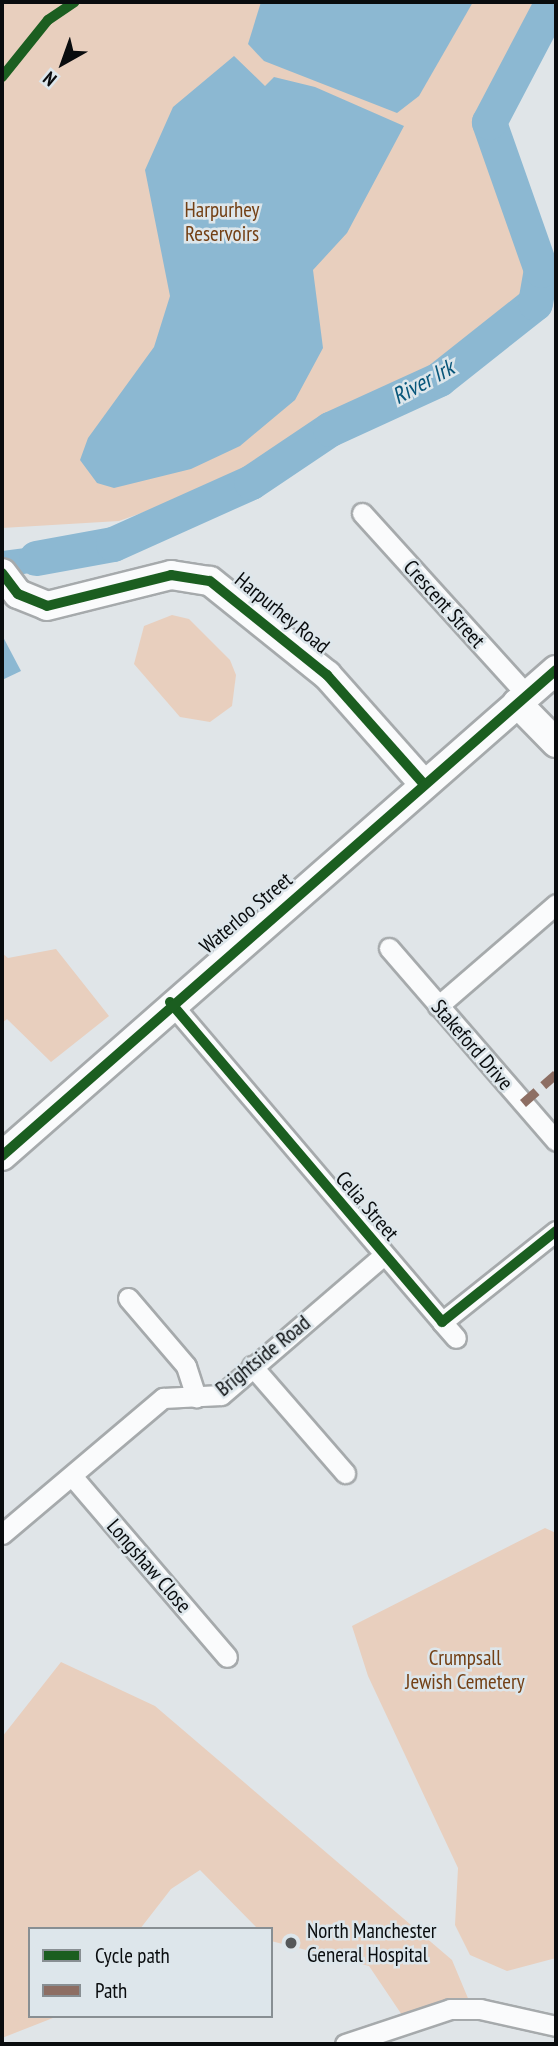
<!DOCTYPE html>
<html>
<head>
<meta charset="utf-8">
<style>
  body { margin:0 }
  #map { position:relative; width:558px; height:2046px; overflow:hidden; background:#e0e5e8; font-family:"PT Sans Narrow",sans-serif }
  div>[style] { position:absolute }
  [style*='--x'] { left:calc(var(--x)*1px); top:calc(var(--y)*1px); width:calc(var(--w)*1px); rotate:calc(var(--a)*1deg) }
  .green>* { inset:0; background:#e8cfbe }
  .water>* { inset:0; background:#8cb8d2 }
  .river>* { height:35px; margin:-17.5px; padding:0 17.5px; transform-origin:17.5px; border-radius:17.5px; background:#8cb8d2 }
  .roads { filter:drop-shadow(2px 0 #a6aaac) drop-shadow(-2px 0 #a6aaac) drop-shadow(0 2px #a6aaac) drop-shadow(0 -2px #a6aaac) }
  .street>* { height:19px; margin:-9.5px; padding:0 9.5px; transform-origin:9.5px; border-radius:9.5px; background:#fafbfc }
  .secondary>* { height:28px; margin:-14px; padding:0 14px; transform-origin:14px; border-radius:14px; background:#fafbfc }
  .quiet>* { height:9px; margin-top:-4.5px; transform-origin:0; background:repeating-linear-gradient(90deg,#8d6e63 0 18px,transparent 0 27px) }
  .cycleway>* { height:10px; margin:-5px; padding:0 5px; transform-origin:5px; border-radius:5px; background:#1b5e20 }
  .dots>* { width:19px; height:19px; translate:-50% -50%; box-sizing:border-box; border:4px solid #dde6eb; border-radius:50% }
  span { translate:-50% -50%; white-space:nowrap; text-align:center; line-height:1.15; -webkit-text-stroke:5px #dde6eb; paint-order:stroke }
  .park-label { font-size:21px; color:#734015 }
  .street-label { font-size:21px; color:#090c0e }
  .poi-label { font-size:21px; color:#090c0e }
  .left { translate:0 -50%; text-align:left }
  .water-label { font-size:23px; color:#08567a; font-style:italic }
  .frame { position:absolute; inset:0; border:4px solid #090c0e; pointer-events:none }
  .legend { position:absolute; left:28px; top:1927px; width:245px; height:91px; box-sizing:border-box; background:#dde6eb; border:2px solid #888f93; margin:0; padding:9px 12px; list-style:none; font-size:21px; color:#090c0e }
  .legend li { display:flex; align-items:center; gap:14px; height:35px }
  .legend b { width:35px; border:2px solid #888f93 }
  .north { position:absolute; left:28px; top:28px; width:70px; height:70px; -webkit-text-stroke:5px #dde6eb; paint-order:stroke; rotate:220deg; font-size:19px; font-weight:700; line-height:28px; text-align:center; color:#090c0e }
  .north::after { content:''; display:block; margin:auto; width:24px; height:32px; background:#090c0e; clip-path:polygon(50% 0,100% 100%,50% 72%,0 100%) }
</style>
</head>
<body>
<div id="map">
  <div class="green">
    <i style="clip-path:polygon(2px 2px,541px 2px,483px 120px,529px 265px,523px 300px,431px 369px,319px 418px,242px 477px,119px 521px,2px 528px)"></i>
    <i style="clip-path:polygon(172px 615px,189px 619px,230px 660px,236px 675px,232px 706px,210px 722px,180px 717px,134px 664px,144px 626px)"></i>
    <i style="clip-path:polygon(56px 949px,109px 1016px,51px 1062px,7px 1019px,2px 1023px,2px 953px,8px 958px)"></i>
    <i style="clip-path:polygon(545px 1528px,556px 1533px,556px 1958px,507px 1971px,470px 1955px,455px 1925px,458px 1868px,368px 1676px,352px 1626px)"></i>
    <i style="clip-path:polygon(61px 1662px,155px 1706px,452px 1960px,470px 2003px,402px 2015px,369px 1966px,271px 1941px,271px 1929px,258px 1929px,200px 1870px,171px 1889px,140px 1929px,30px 1929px,30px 2016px,58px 2016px,2px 2038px,2px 1737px)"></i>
  </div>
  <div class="water">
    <i style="clip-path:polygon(261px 2px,473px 2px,419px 96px,397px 113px,264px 61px,248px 44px)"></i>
    <i style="clip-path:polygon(234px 56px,265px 86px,274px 77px,315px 87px,404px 126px,347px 233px,313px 270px,323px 348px,295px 400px,240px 446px,191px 469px,114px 488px,97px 483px,80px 460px,88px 438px,154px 347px,170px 296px,145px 170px,173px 107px)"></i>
    <i style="clip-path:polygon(79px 541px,90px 562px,2px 578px,2px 551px)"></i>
    <i style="clip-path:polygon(2px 635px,21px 671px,2px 680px)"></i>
  </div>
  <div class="river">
    <i style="--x:36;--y:558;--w:78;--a:-10.3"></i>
    <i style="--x:113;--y:544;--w:151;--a:-24.2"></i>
    <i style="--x:251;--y:482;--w:95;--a:-33.9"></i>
    <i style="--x:330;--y:429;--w:120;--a:-24.6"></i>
    <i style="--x:439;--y:379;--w:122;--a:-38.4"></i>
    <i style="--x:535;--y:303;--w:34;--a:-80"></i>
    <i style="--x:541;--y:270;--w:157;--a:-109.4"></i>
    <i style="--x:489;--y:122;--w:136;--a:-62.3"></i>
  </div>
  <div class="roads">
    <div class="street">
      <i style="--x:362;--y:513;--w:246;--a:47.8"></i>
      <i style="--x:389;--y:948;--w:255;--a:49.1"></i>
      <i style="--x:170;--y:1002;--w:420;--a:49.6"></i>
      <i style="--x:442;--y:1322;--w:146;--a:-38.6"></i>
      <i style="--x:438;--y:1006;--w:156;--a:-40.8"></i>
      <i style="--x:128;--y:1298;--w:89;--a:49.5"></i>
      <i style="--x:186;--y:1366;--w:33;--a:72"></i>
      <i style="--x:442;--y:1322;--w:21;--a:49"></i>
      <i style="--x:252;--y:1366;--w:142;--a:49"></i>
      <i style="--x:72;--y:1476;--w:238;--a:49.4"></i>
      <i style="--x:2;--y:1534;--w:211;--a:-40.2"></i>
      <i style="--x:163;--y:1398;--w:58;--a:-3"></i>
      <i style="--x:221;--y:1395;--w:215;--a:-40.7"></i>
      <i style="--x:345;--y:2044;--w:111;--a:-18.4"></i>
      <i style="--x:450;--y:2009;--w:30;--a:0"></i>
      <i style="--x:480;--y:2009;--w:78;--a:12.6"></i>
    </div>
    <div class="secondary">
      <i style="--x:2;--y:573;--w:26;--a:53"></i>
      <i style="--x:18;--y:594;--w:31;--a:22"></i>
      <i style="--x:47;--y:606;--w:128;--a:-14"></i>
      <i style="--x:171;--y:575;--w:39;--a:9"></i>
      <i style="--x:210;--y:581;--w:150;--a:38.8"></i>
      <i style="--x:327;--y:675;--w:144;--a:48.4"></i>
      <i style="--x:517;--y:703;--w:56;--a:45.7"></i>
      <i style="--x:2;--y:1156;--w:737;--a:-41.26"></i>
    </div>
  </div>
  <div class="quiet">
    <i style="--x:523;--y:1103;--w:44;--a:-41.3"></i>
  </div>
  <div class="cycleway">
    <i style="--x:2;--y:77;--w:73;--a:-51.1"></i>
    <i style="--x:48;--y:20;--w:32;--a:-34"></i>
    <i style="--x:2;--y:573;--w:26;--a:53"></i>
    <i style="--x:18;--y:594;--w:31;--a:22"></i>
    <i style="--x:47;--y:606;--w:128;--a:-14"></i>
    <i style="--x:171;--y:575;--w:39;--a:9"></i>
    <i style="--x:210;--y:581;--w:150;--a:38.8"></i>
    <i style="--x:327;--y:675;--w:144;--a:48.4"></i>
    <i style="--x:170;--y:1002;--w:420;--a:49.6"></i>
    <i style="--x:442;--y:1322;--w:146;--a:-38.6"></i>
    <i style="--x:2;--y:1156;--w:737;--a:-41.26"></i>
  </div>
  <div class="dots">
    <i style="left:291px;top:1943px;background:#54585a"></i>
  </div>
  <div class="park-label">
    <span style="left:222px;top:222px">Harpurhey<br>Reservoirs</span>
    <span style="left:465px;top:1670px">Crumpsall<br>Jewish Cemetery</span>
  </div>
  <div class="street-label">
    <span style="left:444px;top:604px;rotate:48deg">Crescent Street</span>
    <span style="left:282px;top:613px;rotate:39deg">Harpurhey Road</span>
    <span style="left:246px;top:913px;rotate:-40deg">Waterloo Street</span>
    <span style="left:472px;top:1045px;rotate:49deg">Stakeford Drive</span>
    <span style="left:367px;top:1206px;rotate:49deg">Celia Street</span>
    <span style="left:263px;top:1356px;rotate:-39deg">Brightside Road</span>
    <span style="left:149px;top:1566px;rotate:49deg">Longshaw Close</span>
  </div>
  <div class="poi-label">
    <span class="left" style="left:307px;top:1943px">North Manchester<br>General Hospital</span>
  </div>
  <div class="water-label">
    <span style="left:423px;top:382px;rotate:-29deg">River Irk</span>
  </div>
  <div class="frame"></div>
  <ul class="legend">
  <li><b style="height:9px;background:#1b5e20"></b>Cycle path</li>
  <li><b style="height:9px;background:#8d6e63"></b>Path</li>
  </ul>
  <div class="north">N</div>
</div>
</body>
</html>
